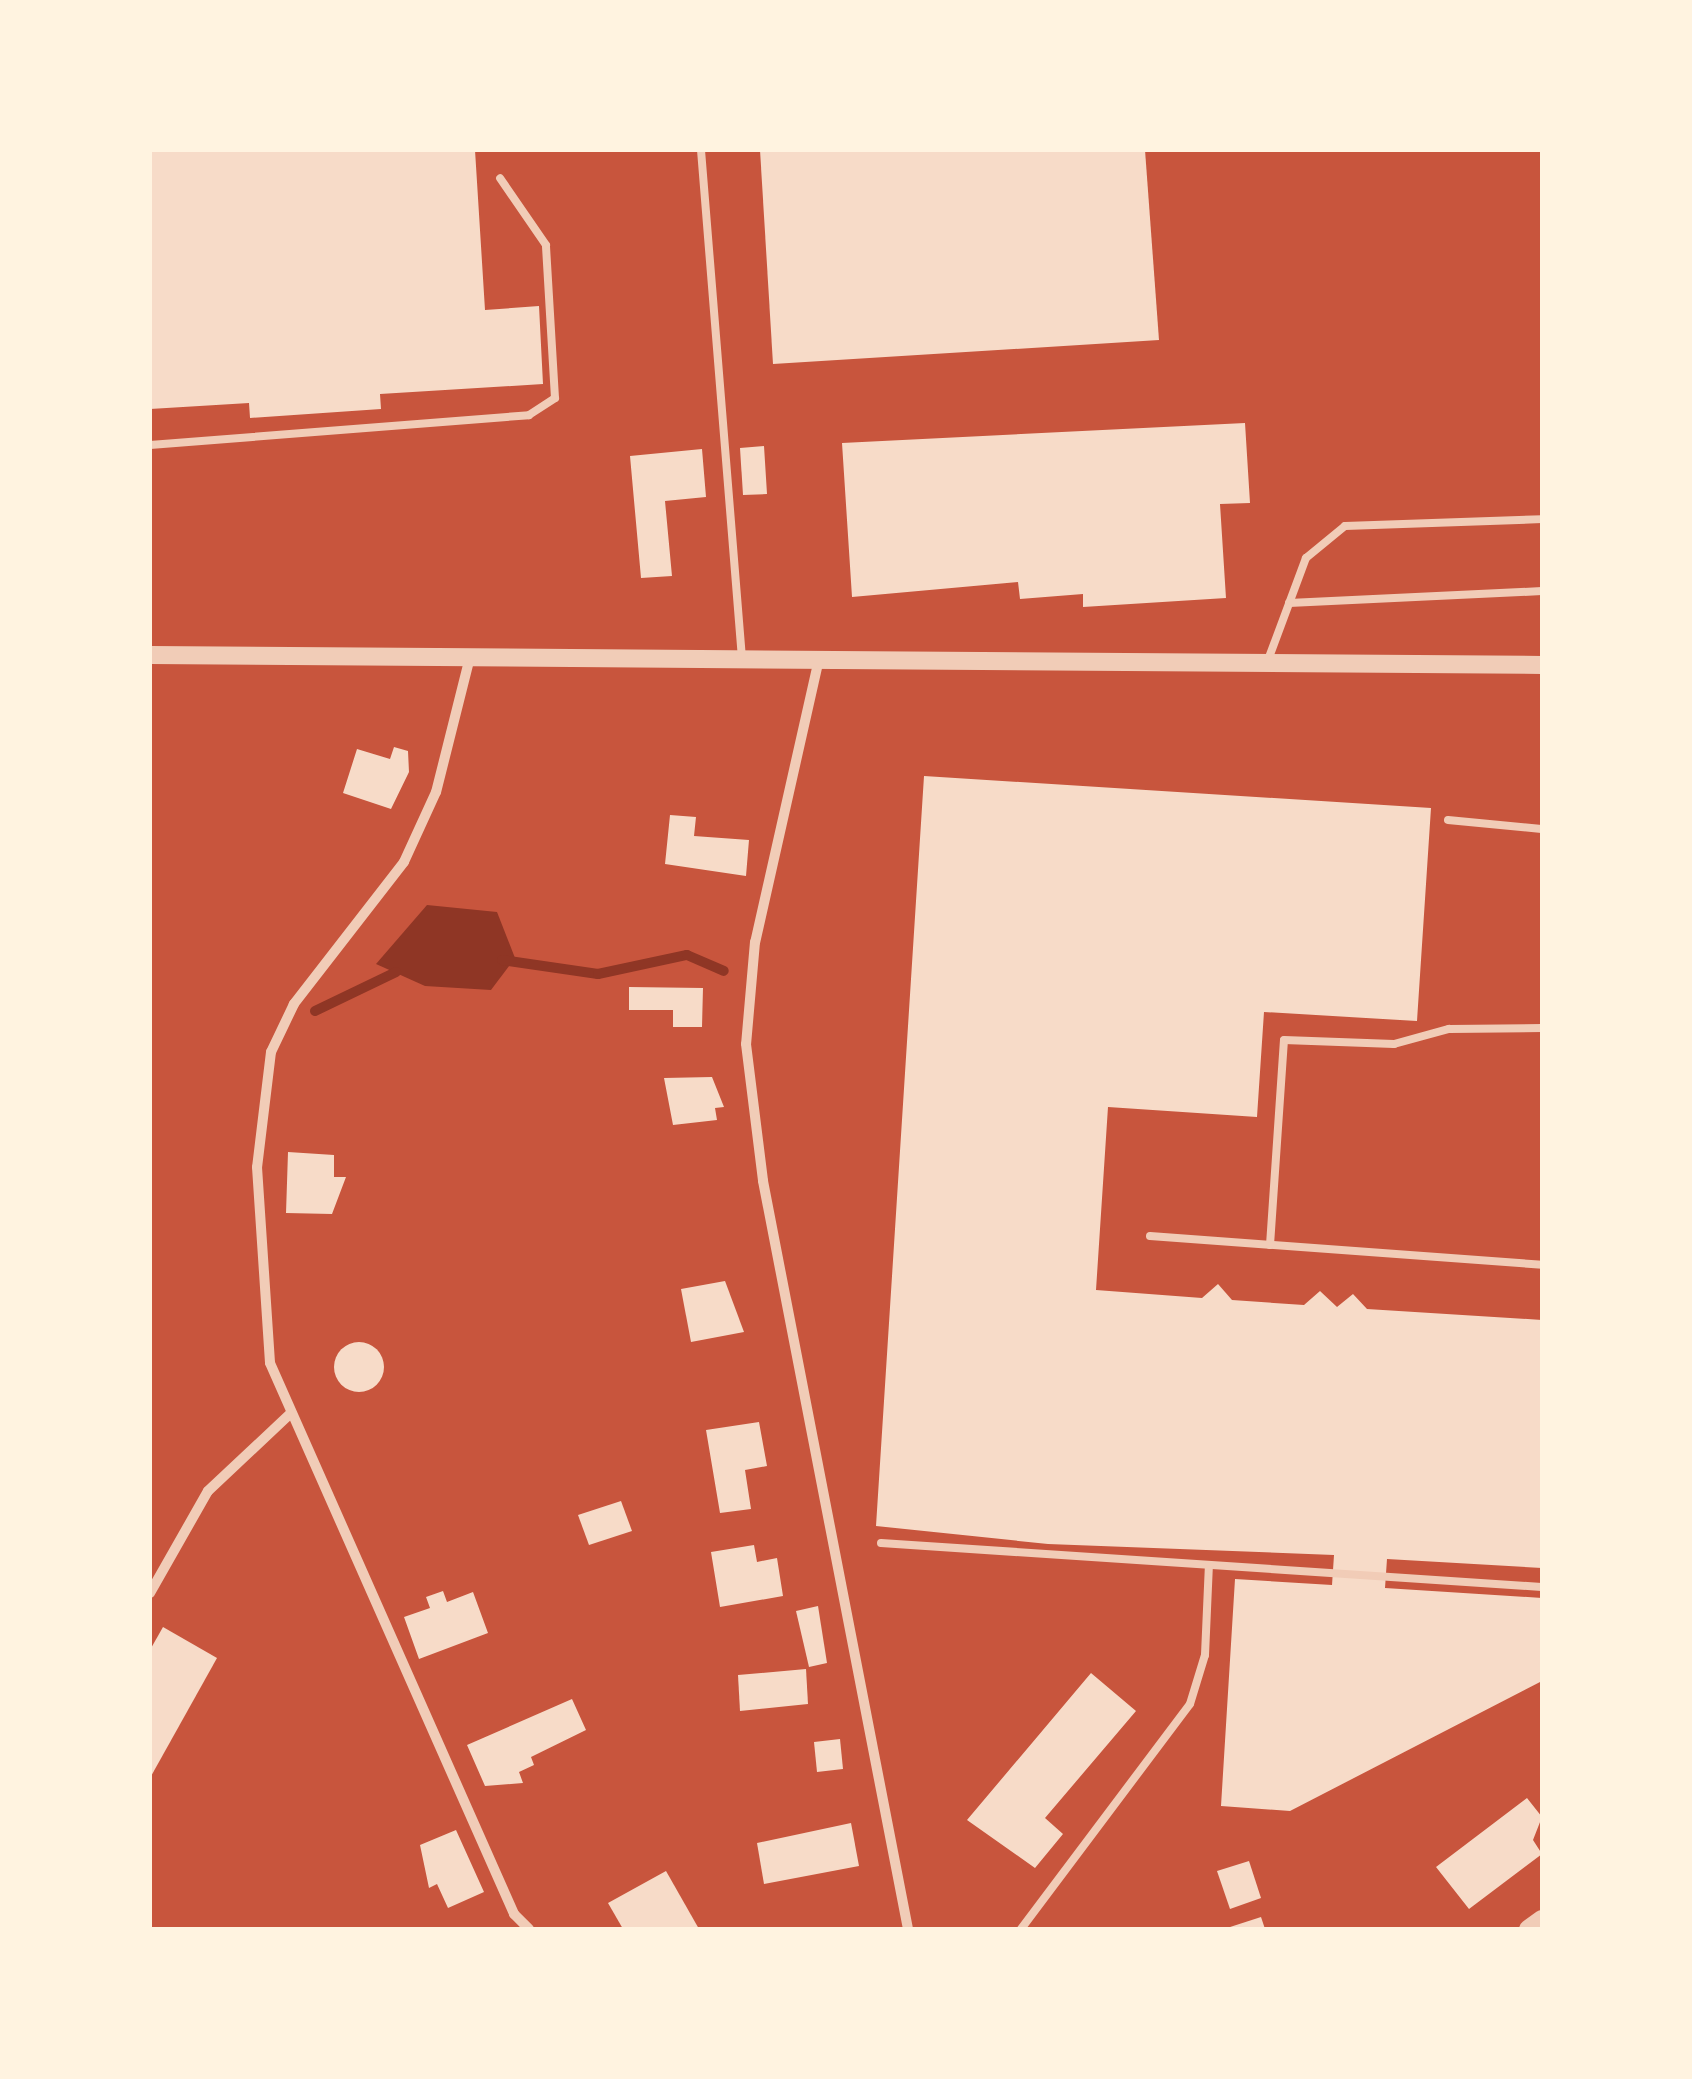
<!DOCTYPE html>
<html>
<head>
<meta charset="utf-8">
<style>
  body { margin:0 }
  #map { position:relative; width:1692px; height:2079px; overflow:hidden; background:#c8553d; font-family:Manrope,sans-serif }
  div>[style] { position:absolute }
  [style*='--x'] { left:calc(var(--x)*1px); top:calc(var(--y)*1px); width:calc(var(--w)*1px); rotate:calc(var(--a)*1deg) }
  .water>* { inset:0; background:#8f3625 }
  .stream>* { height:10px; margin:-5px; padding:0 5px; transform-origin:5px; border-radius:5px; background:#8f3625 }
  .building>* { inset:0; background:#f7dbc8 }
  .round { border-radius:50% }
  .service>* { height:8px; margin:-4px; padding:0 4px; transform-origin:4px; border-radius:4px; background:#f1ccb7 }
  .minor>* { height:10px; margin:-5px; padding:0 5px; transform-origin:5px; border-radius:5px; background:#f1ccb7 }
  .tertiary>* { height:18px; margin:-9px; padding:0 9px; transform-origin:9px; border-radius:9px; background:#f1ccb7 }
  span { translate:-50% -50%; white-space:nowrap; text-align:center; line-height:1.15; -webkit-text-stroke:8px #fff3e0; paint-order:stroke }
  .frame { position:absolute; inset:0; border:152px solid #fff3e0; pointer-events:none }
</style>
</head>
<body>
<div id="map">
  <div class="water">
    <i style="clip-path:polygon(427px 905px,497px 912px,515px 958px,491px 990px,425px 986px,376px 964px)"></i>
  </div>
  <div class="stream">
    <i style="--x:502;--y:960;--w:97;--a:8.3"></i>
    <i style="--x:598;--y:974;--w:91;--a:-12.1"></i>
    <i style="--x:687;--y:955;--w:40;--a:23.4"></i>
    <i style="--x:315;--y:1011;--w:90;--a:-25.7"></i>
  </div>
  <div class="building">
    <i style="clip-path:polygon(150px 150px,475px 150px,485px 310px,539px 306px,543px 384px,380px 394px,381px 409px,250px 418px,249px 403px,150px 409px)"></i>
    <i style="clip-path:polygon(760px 150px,1145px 150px,1159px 340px,773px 364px)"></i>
    <i style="clip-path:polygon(1245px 423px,1250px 503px,1220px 504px,1226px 598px,1083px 607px,1083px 594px,1020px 599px,1018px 582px,852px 597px,842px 443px)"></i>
    <i style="clip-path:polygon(764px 446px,767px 494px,743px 495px,740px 448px)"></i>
    <i style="clip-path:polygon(702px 449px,706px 497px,665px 501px,672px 576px,641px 578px,630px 456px)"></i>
    <i style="clip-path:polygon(394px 747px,408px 751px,409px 772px,391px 809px,343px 793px,357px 749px,390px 759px)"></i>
    <i style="clip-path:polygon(924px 776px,1431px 808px,1417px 1021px,1264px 1012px,1257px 1117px,1108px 1107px,1096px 1290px,1202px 1298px,1218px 1284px,1232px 1300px,1304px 1305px,1320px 1291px,1337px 1307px,1353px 1294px,1367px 1309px,1542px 1320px,1542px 1568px,1387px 1559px,1385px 1588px,1542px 1598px,1542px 1681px,1290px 1811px,1221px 1806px,1235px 1579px,1332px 1585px,1334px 1555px,1048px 1544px,876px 1526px)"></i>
    <i style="clip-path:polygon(670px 815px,696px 817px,694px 836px,749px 840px,746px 876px,665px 864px)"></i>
    <i style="clip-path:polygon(629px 987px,703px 988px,702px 1027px,673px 1027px,673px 1010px,629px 1010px)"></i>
    <i style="clip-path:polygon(712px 1077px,724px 1107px,715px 1108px,717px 1120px,673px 1125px,664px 1078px)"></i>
    <i style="clip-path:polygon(288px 1152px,334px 1155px,334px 1177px,346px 1177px,332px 1214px,286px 1213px)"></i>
    <i style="clip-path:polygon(725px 1281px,744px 1332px,691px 1342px,681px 1289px)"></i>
    <i class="round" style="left:334px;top:1342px;width:50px;height:50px"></i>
    <i style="clip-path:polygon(759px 1422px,767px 1466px,745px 1470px,751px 1509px,720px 1513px,706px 1430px)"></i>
    <i style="clip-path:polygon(621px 1501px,632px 1531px,589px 1545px,578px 1515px)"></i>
    <i style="clip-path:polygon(754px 1545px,757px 1562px,777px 1558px,783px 1596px,720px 1607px,711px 1552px)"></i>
    <i style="clip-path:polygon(443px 1591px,447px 1602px,473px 1592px,488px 1633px,419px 1659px,404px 1617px,430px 1608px,426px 1597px)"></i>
    <i style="clip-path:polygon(818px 1606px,827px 1663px,809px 1667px,796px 1611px)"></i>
    <i style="clip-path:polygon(163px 1627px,217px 1658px,150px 1778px,150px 1650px)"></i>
    <i style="clip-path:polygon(806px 1669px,808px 1704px,740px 1711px,738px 1675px)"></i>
    <i style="clip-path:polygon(1091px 1673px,1136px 1711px,1045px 1818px,1063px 1834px,1035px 1868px,967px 1820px)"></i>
    <i style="clip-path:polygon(572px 1699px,586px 1730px,531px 1757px,534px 1765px,519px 1772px,523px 1783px,485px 1786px,467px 1745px)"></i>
    <i style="clip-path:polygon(840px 1739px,843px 1769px,817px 1772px,814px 1742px)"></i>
    <i style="clip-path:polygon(1527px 1798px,1542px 1817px,1533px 1840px,1542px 1854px,1469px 1909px,1436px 1867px)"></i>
    <i style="clip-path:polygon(851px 1823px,859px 1866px,764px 1884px,757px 1843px)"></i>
    <i style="clip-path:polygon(456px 1830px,484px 1892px,448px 1908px,437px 1884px,429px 1888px,420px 1845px)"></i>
    <i style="clip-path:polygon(1249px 1861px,1261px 1898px,1230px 1909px,1217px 1871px)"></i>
    <i style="clip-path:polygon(666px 1871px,699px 1929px,623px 1929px,608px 1903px)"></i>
    <i style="clip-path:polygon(1261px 1917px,1265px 1929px,1227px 1929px,1227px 1928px)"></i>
  </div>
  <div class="service">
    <i style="--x:701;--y:150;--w:510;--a:85.39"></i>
    <i style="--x:150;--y:445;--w:380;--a:-4.5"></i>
    <i style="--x:529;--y:415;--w:31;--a:-33"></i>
    <i style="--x:555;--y:398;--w:153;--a:-93.4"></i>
    <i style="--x:546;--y:245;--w:81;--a:-124.5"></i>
    <i style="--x:1289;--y:603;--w:253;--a:-2.7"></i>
    <i style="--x:1268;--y:660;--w:109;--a:-69.6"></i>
    <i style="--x:1306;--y:558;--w:50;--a:-39.4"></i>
    <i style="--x:1345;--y:526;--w:197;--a:-2"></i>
    <i style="--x:1448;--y:820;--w:94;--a:5.5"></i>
    <i style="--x:1150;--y:1236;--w:393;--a:4.2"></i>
    <i style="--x:1270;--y:1245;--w:205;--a:-86.1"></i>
    <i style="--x:1284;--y:1040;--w:110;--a:2.1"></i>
    <i style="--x:1394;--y:1044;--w:57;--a:-15.3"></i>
    <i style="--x:1449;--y:1029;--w:93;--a:-0.6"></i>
    <i style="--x:881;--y:1543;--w:662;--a:3.81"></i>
    <i style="--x:1021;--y:1929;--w:281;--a:-53.1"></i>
    <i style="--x:1190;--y:1704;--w:51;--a:-73"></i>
    <i style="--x:1205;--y:1655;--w:90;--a:-87.5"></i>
  </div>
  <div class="minor">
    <i style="--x:470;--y:657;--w:139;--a:104.1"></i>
    <i style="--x:436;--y:792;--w:77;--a:114.6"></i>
    <i style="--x:404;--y:862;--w:180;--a:127.8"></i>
    <i style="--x:294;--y:1004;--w:53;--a:115.6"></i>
    <i style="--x:271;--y:1052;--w:116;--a:96.9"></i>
    <i style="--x:257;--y:1167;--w:196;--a:86.2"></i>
    <i style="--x:270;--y:1363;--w:603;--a:66.11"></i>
    <i style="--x:514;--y:1914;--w:21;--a:45"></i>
    <i style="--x:819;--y:659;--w:290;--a:102.7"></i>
    <i style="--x:755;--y:942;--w:102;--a:95"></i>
    <i style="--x:746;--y:1044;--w:138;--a:82.9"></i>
    <i style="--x:763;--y:1181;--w:762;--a:79.03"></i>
    <i style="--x:150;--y:1593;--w:117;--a:-60.4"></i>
    <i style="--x:208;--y:1491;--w:114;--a:-43.2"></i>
  </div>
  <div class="tertiary">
    <i style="--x:150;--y:655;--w:1392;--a:0.41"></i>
    <i style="--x:1528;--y:1929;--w:17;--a:-36"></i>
  </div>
  <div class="frame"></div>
</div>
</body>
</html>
